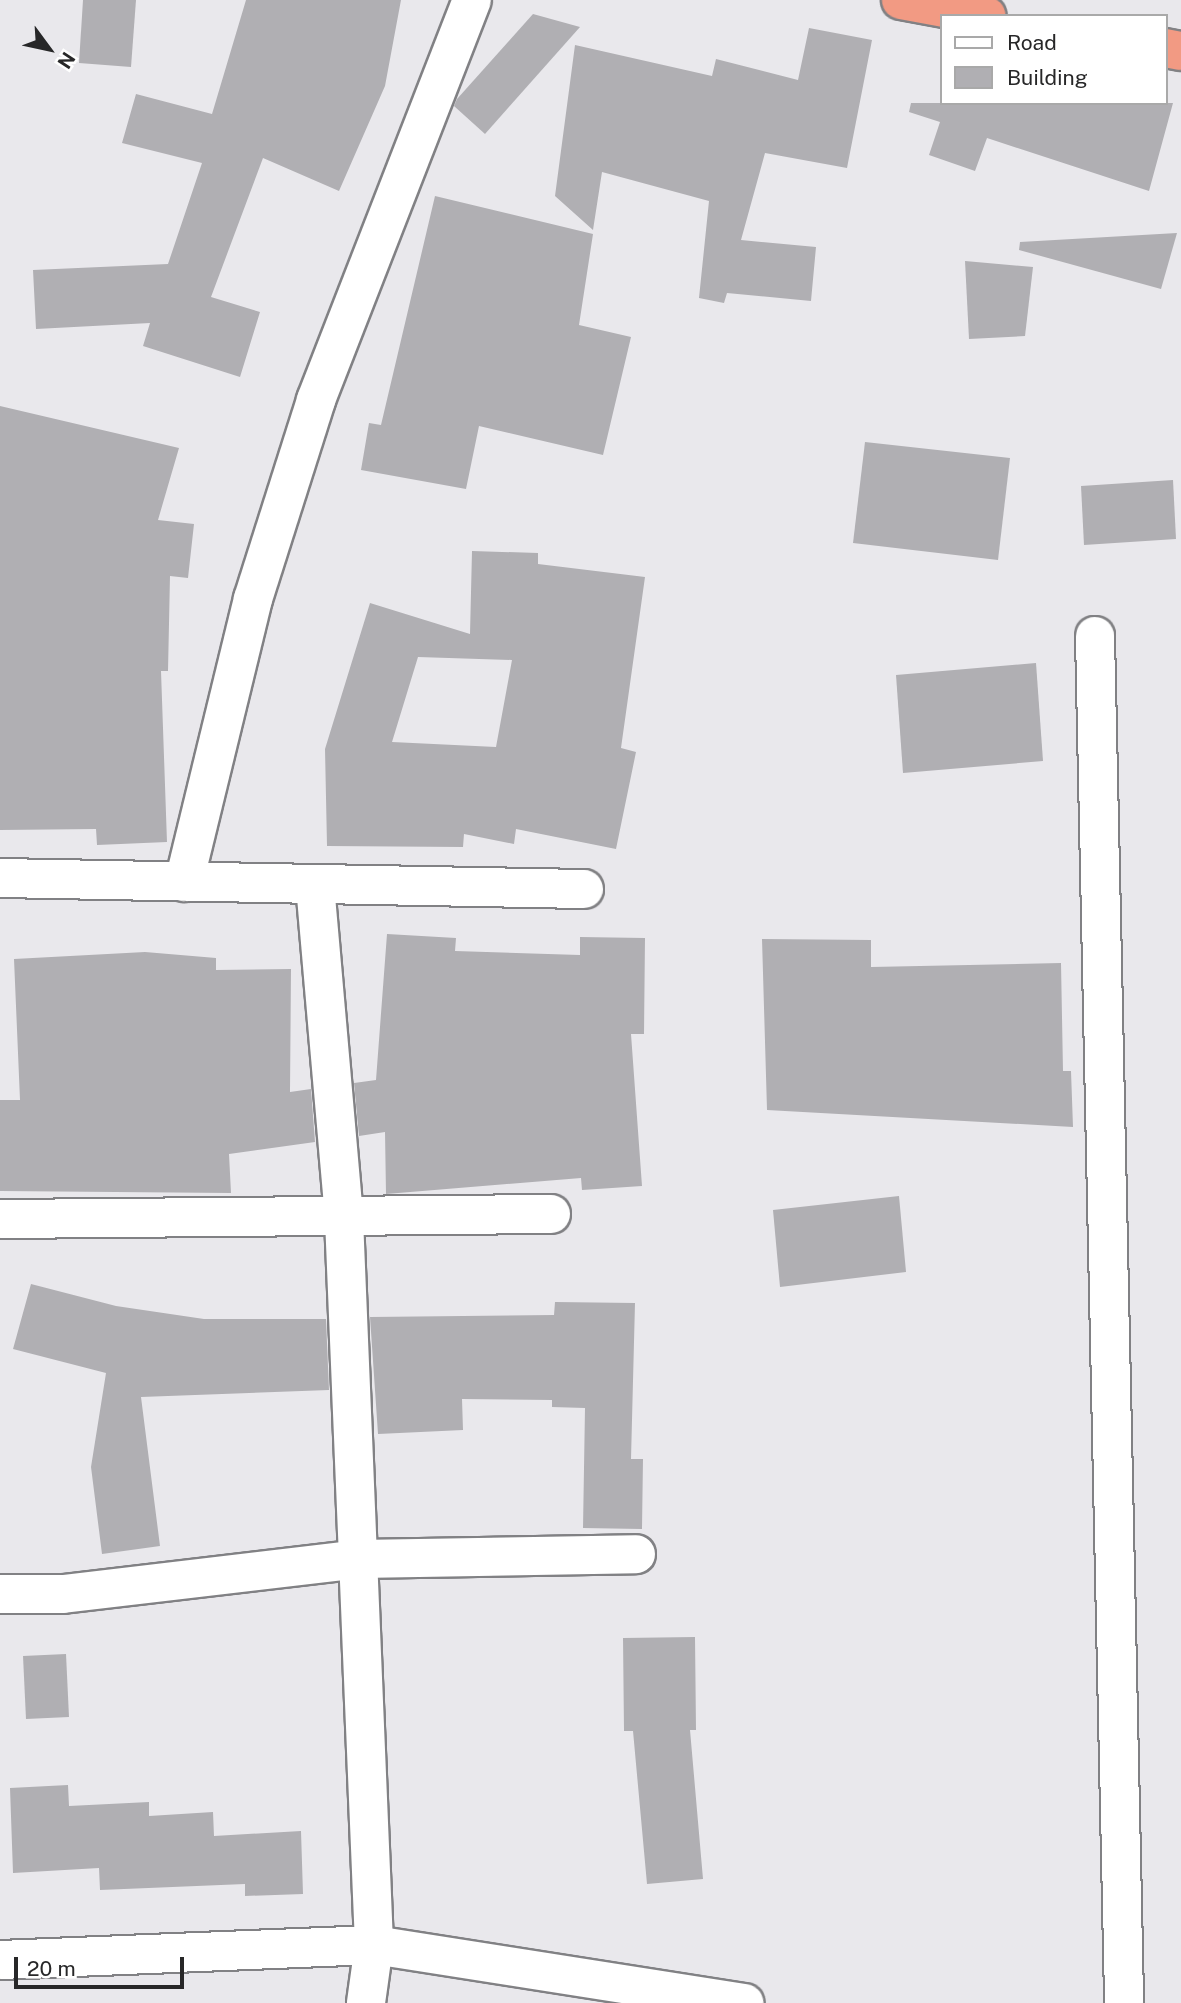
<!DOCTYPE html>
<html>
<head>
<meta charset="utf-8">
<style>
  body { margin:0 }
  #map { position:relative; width:1181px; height:2003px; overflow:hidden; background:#e9e8ec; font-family:"Public Sans",sans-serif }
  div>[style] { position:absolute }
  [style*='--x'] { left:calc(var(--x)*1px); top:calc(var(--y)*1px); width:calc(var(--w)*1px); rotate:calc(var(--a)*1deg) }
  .building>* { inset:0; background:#b0afb3 }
  .roads { filter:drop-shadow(2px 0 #818184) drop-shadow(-2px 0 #818184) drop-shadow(0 2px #818184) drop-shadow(0 -2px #818184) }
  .minor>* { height:38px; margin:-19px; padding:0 19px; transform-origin:19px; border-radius:19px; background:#fff }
  .trunk>* { height:38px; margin:-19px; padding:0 19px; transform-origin:19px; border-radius:19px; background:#f29a83 }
  span { translate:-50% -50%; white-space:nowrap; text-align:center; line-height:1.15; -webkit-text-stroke:6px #fff; paint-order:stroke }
  .legend { position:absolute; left:940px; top:14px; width:228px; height:91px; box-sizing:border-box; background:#fff; border:2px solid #a9a9a9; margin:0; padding:9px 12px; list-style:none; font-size:21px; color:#272728 }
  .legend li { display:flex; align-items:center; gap:14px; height:35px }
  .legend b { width:35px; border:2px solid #a9a9a9 }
  .north { position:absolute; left:14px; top:14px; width:70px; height:70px; -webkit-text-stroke:5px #fff; paint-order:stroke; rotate:123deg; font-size:19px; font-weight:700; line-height:28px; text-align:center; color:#272728 }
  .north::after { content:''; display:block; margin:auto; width:24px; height:32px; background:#272728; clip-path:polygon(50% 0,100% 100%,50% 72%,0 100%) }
  .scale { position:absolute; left:14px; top:1957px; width:170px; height:32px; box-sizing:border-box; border:4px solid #272728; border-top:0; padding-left:9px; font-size:21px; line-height:24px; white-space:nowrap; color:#272728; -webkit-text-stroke:5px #fff; paint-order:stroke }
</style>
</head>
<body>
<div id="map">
  <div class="building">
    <i style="clip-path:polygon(83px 0,136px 0,131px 67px,79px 63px)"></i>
    <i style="clip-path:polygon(246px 0,401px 0,385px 86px,339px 191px,263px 158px,211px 297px,260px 312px,240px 377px,143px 346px,150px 323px,36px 329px,33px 270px,168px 264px,202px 163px,122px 143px,136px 94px,212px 114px)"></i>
    <i style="clip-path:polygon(533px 14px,580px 27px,485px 134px,454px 106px,457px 99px)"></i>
    <i style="clip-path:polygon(809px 28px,872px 40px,847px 168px,765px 153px,741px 240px,816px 247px,811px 301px,727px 293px,724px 303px,699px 298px,709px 201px,602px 172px,593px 230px,555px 196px,575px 45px,712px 76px,716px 59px,798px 80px)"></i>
    <i style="clip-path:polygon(911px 103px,1173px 103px,1149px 191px,987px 138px,975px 171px,929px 155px,940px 122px,909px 112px)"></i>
    <i style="clip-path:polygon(435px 196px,593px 234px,579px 325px,631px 337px,603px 455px,479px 426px,466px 489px,361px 470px,369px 423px,381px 425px)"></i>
    <i style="clip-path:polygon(1177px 233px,1161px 289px,1019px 250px,1020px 242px)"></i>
    <i style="clip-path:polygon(965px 261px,1033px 267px,1025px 336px,969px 339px)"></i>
    <i style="clip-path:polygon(0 406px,179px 448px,158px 520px,194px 524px,188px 578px,170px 576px,168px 671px,161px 671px,167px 842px,97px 845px,96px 829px,0 830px)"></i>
    <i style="clip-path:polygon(865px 442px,1010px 458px,998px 560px,853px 543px)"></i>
    <i style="clip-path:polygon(1173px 480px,1176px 539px,1084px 545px,1081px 486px)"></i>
    <i style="clip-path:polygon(evenodd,472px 551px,538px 553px,538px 564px,645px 577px,621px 748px,636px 752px,616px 849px,516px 829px,514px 844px,464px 834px,463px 847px,327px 846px,325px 749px,370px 603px,470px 634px,472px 551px,418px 657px,512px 660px,496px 747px,392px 742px,418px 657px)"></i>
    <i style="clip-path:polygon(1036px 663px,1043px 761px,903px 773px,896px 675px)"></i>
    <i style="clip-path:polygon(387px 934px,456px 938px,455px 951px,580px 955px,580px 937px,645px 938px,644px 1034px,631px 1034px,642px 1186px,582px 1190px,581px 1178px,386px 1194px,385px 1132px,359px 1136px,354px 1083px,376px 1080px)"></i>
    <i style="clip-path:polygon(762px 939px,871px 940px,871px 967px,1061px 963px,1063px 1071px,1071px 1071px,1073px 1127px,767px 1110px)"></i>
    <i style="clip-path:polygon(145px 952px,216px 958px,216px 970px,291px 969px,290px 1092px,311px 1089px,315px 1142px,229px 1154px,231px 1193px,0 1191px,0 1100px,20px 1100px,14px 959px)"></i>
    <i style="clip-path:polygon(899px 1196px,906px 1272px,780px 1287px,773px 1210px)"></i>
    <i style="clip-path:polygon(31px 1284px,116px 1306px,204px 1319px,326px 1319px,329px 1390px,141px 1397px,160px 1546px,102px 1554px,91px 1467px,106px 1373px,13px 1349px)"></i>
    <i style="clip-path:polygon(555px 1302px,635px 1303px,631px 1459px,643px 1459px,642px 1529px,583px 1528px,585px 1408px,552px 1407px,552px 1400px,462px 1399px,463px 1430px,378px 1434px,370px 1317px,554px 1315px)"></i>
    <i style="clip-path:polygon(695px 1637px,696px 1730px,690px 1730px,703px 1879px,647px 1884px,633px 1731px,624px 1731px,623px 1638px)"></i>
    <i style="clip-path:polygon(66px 1654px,69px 1717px,26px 1719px,23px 1656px)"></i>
    <i style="clip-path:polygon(68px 1785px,69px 1806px,149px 1802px,149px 1816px,213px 1812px,214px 1836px,301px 1831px,303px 1894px,245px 1896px,245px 1884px,100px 1890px,99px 1868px,13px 1873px,10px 1788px)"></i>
  </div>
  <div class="roads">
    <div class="minor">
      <i style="--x:1095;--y:636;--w:1367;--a:88.78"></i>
      <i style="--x:0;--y:878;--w:584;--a:1.08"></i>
      <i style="--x:184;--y:882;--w:291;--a:-76.3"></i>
      <i style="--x:253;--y:599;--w:209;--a:-72.4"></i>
      <i style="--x:316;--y:400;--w:429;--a:-68.7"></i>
      <i style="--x:315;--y:885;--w:335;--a:85"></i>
      <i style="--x:344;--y:1219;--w:727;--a:87.63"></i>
      <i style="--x:374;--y:1945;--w:59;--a:97.9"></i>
      <i style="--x:0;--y:1219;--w:551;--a:-0.52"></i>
      <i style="--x:0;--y:1594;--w:63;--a:0"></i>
      <i style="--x:63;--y:1594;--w:298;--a:-6.7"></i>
      <i style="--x:359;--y:1559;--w:277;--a:-1"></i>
      <i style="--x:0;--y:1960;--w:374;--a:-2.3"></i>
      <i style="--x:374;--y:1945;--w:375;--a:8.9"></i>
    </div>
    <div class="trunk">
      <i style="--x:901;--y:0;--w:87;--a:10.5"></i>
      <i style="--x:1165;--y:48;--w:16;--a:11"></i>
    </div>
  </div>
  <ul class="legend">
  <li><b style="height:9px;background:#fff"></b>Road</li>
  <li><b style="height:19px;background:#b0afb3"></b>Building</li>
  </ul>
  <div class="north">N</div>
  <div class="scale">20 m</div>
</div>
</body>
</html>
